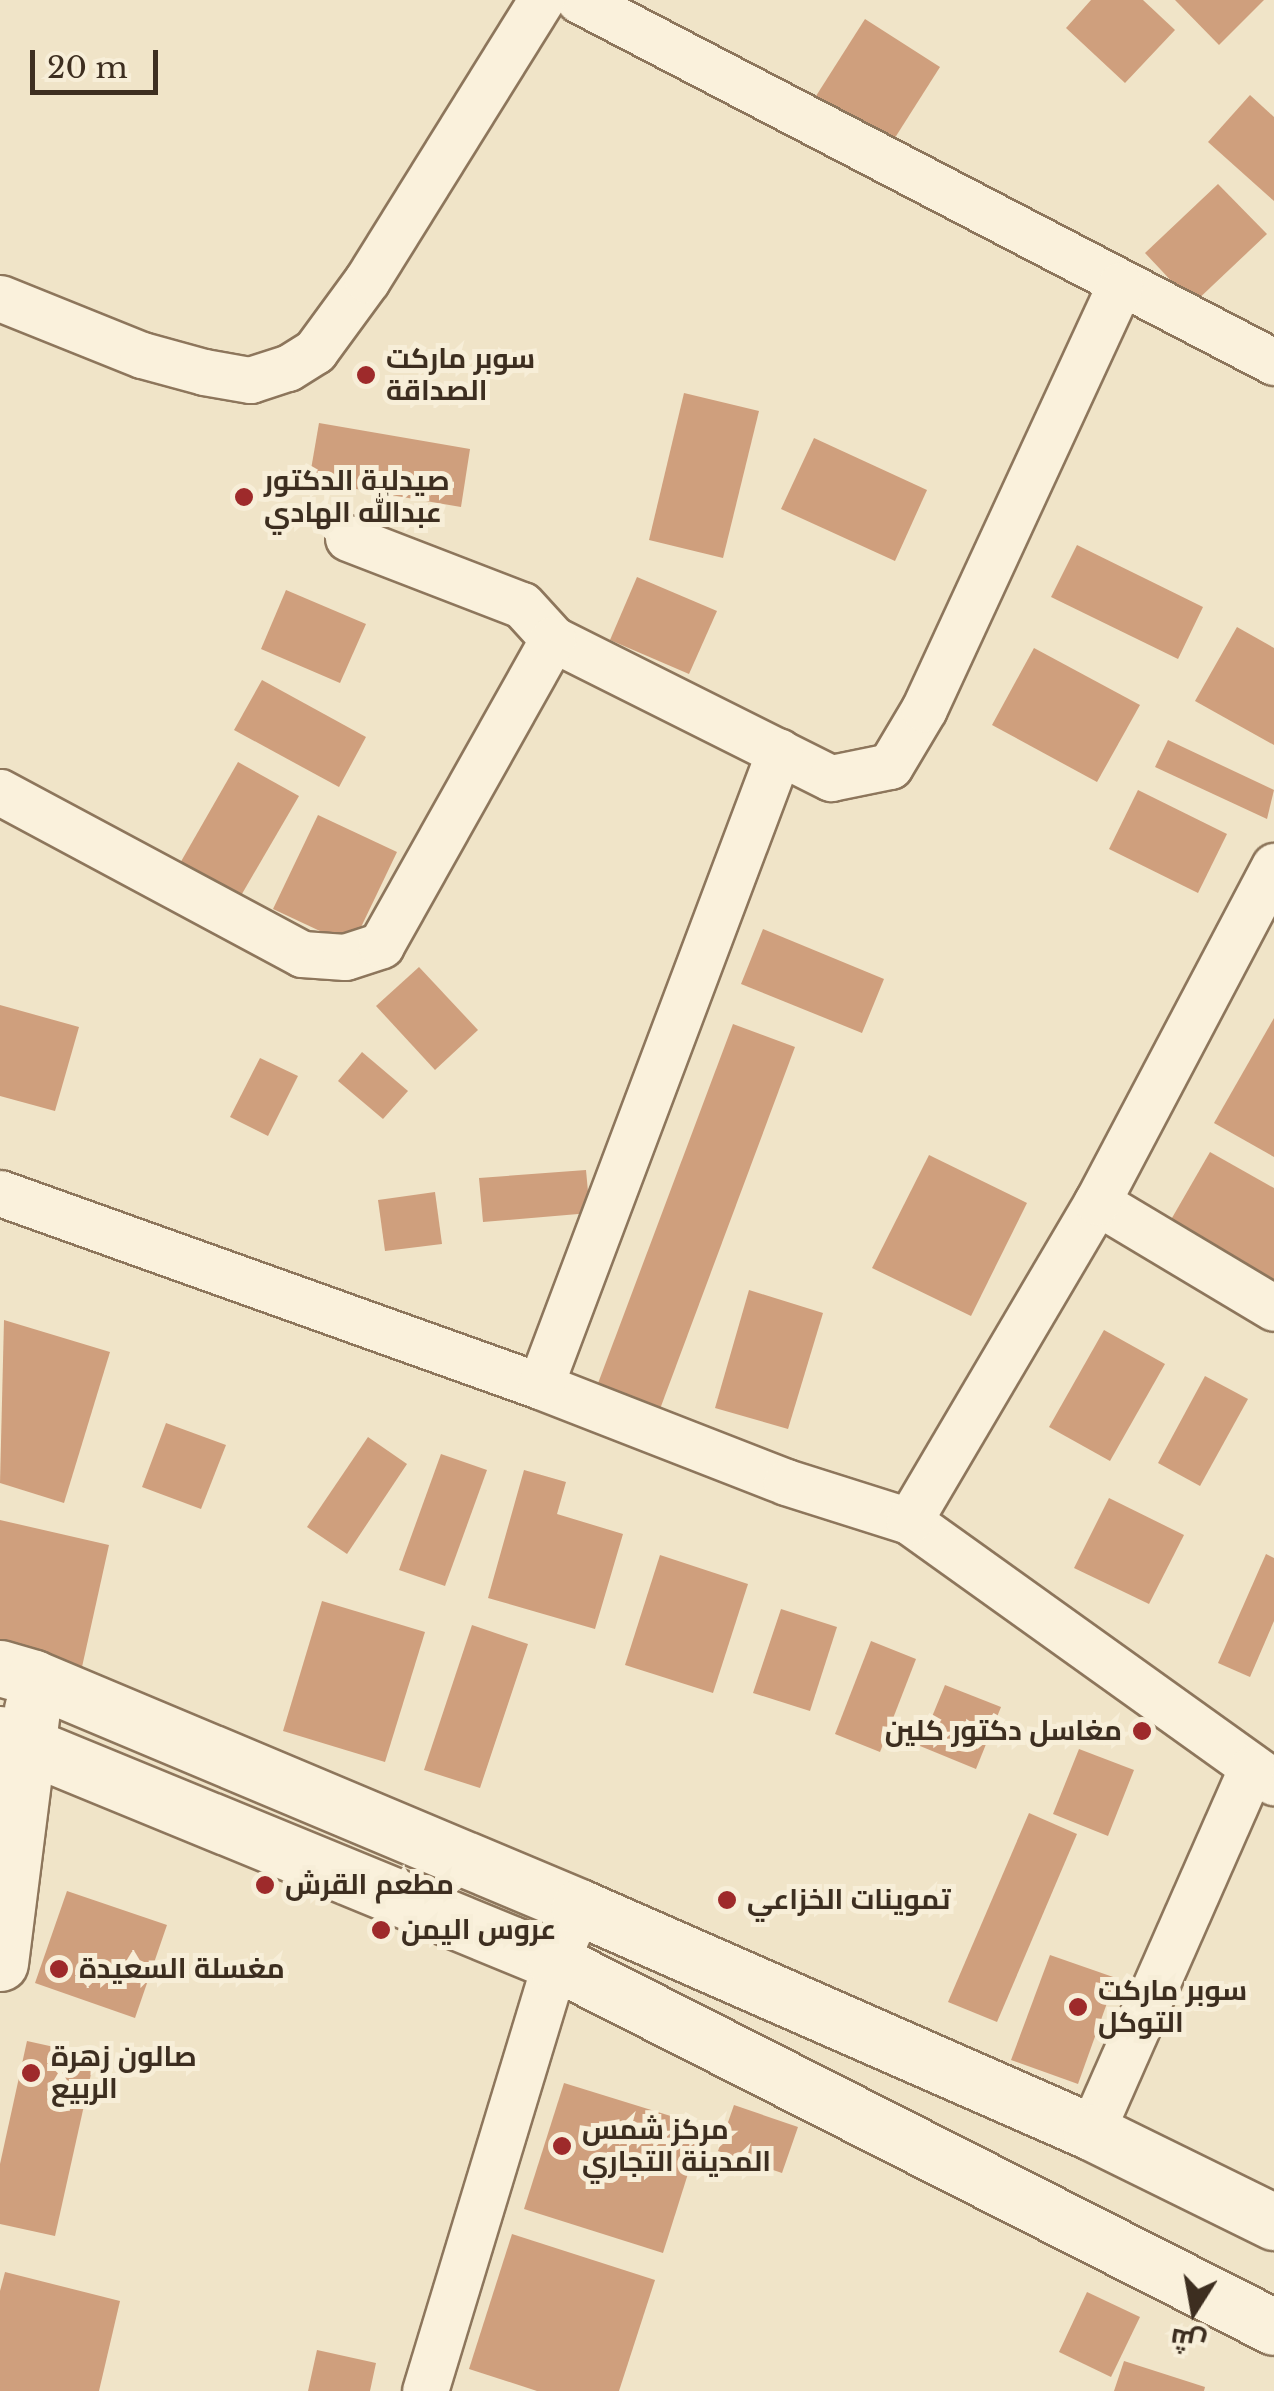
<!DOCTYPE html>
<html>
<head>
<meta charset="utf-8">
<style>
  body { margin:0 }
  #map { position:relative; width:1274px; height:2391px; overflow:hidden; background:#f0e4c8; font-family:"Libre Baskerville",Cairo,serif }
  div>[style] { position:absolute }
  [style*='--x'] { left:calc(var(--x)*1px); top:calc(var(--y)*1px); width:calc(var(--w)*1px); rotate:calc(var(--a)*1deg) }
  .building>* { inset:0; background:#cf9f7d }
  .roads { filter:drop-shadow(2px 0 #8d765c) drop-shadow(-2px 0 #8d765c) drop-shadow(0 2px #8d765c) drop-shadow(0 -2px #8d765c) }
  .street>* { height:45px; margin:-22.5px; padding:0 22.5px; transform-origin:22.5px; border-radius:22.5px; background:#faf1dc }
  .secondary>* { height:55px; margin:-27.5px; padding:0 27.5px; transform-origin:27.5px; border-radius:27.5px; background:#faf1dc }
  .dots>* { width:28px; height:28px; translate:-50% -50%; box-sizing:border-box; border:5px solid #f7eed8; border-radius:50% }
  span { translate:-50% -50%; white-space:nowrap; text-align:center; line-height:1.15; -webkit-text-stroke:10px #f7eed8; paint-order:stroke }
  .poi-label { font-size:28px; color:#3d2e20; font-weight:700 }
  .left { translate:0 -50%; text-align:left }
  .right { translate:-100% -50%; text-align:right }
  .north { position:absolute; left:1144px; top:2261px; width:100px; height:100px; -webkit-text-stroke:8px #f7eed8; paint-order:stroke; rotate:191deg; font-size:28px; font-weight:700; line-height:40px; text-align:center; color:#3d2e20 }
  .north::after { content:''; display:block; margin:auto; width:35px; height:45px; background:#3d2e20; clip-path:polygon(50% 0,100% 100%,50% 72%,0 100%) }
  .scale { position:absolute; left:30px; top:50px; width:128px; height:45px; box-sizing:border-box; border:5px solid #3d2e20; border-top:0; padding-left:12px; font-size:30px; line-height:35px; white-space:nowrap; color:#3d2e20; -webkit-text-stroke:8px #f7eed8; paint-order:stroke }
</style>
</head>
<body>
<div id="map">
  <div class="building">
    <i style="clip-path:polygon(1091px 0,1143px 0,1175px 30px,1125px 83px,1066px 28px)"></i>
    <i style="clip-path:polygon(1175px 0,1264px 0,1219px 45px)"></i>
    <i style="clip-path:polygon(865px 19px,940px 67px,891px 144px,816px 96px)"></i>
    <i style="clip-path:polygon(1250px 95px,1274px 117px,1274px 201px,1208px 142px)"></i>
    <i style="clip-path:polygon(1218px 184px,1267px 234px,1193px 304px,1145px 253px)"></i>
    <i style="clip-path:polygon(684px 393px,759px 411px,723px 558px,649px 540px)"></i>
    <i style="clip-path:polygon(319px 423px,470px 449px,461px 507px,309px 481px)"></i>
    <i style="clip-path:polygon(814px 438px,927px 490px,895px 561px,781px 509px)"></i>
    <i style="clip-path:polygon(1077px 545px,1203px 607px,1178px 659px,1051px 597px)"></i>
    <i style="clip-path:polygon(637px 577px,717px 611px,689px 674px,610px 640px)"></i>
    <i style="clip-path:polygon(286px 590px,366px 624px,340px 683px,261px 649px)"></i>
    <i style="clip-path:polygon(1237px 627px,1274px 648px,1274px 745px,1195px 701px)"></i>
    <i style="clip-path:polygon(1034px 648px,1140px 705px,1097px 782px,992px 725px)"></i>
    <i style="clip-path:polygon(262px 680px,366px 737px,339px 787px,234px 730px)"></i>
    <i style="clip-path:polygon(1168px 740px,1274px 790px,1267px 819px,1155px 767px)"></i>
    <i style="clip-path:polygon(238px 762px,299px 796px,239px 899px,179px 865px)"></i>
    <i style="clip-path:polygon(1138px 790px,1227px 834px,1198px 893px,1109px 849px)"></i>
    <i style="clip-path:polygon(318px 815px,397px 852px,352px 946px,273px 909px)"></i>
    <i style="clip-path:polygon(763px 929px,884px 979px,862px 1033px,741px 984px)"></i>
    <i style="clip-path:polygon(419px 967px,478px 1030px,435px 1070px,376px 1006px)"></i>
    <i style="clip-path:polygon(0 1005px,79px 1027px,55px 1111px,0 1096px)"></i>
    <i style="clip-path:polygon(1274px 1018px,1274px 1157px,1214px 1123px)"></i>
    <i style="clip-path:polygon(733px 1024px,795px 1047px,660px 1409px,597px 1386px)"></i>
    <i style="clip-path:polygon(362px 1052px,408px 1091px,383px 1119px,338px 1081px)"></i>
    <i style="clip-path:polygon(260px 1058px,298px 1076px,268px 1136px,230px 1117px)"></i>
    <i style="clip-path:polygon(1210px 1152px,1274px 1188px,1274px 1306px,1161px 1237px)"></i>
    <i style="clip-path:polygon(929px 1155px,1027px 1203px,971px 1316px,872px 1268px)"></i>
    <i style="clip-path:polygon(586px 1170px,590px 1213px,483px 1222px,479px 1178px)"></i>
    <i style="clip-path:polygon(435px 1192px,442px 1244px,385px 1251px,378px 1200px)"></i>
    <i style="clip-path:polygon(749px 1290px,823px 1313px,788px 1429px,715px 1408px)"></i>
    <i style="clip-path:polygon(4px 1320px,110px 1352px,64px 1503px,0 1483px)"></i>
    <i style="clip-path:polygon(1104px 1330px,1165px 1364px,1110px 1461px,1049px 1427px)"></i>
    <i style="clip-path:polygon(1205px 1376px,1248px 1399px,1200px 1486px,1158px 1463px)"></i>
    <i style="clip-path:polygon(166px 1423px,226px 1445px,201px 1509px,142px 1487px)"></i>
    <i style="clip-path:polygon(368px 1437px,407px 1464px,347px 1554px,307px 1527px)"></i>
    <i style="clip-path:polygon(441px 1454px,487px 1470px,445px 1586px,399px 1570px)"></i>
    <i style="clip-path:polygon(524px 1470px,566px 1482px,557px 1514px,623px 1534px,595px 1629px,488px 1598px)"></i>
    <i style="clip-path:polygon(1109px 1498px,1184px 1535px,1149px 1604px,1074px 1568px)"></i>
    <i style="clip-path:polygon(0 1520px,109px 1545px,82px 1667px,0 1648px)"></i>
    <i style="clip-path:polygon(1266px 1554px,1274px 1558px,1274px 1621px,1250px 1677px,1218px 1663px)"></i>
    <i style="clip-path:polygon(660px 1555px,748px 1584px,713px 1693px,625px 1665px)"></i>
    <i style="clip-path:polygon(322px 1601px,425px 1632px,385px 1762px,283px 1731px)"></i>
    <i style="clip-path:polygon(781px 1609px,837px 1627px,810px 1711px,753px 1693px)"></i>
    <i style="clip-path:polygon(472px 1625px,528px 1644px,480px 1788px,424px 1770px)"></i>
    <i style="clip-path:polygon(871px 1641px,916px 1659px,880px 1752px,835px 1734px)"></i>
    <i style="clip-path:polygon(945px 1685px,1001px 1707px,976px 1769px,920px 1746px)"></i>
    <i style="clip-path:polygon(1079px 1749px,1134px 1770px,1108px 1836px,1053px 1814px)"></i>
    <i style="clip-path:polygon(1029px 1813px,1077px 1834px,997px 2022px,948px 2002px)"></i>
    <i style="clip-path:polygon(67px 1891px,167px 1925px,135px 2018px,35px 1983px)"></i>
    <i style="clip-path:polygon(1050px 1955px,1116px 1978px,1078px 2084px,1011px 2060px)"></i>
    <i style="clip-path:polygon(27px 2041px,95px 2056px,55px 2236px,0 2224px,0 2164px)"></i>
    <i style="clip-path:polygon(564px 2083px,703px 2126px,663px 2253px,524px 2209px)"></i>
    <i style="clip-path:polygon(734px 2105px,798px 2127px,782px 2173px,718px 2151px)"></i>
    <i style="clip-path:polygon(512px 2234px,655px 2280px,619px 2391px,537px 2391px,469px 2369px)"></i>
    <i style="clip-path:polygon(5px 2272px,120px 2301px,99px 2391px,0 2391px,0 2291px)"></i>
    <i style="clip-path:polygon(1087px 2292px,1140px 2317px,1111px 2377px,1059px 2352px)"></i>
    <i style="clip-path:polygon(317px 2350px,376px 2363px,370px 2391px,308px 2391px)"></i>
    <i style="clip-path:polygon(1124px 2361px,1205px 2387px,1204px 2391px,1114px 2391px)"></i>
  </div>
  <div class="roads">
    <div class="street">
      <i style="--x:579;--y:0;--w:784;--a:27.51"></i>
      <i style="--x:0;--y:298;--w:153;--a:21.9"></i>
      <i style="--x:142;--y:355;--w:64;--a:15.3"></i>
      <i style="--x:204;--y:372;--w:47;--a:9.9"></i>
      <i style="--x:250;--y:380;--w:40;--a:-18"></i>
      <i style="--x:288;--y:368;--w:32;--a:-32"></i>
      <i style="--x:315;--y:351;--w:88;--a:-53.8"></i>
      <i style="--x:367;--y:280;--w:330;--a:-58.1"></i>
      <i style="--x:348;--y:538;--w:186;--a:21.1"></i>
      <i style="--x:522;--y:605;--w:46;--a:47.6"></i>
      <i style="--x:553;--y:639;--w:311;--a:26.6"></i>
      <i style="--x:831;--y:778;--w:60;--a:-11.5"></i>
      <i style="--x:890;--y:766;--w:66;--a:-59.2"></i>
      <i style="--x:924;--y:709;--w:467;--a:-65.2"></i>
      <i style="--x:0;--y:792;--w:343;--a:28.2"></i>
      <i style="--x:302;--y:954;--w:43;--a:4"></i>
      <i style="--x:345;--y:957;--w:38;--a:-18"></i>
      <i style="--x:381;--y:945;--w:351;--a:-60.7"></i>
      <i style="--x:0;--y:1193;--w:573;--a:19.67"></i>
      <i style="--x:540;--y:1386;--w:264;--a:21.3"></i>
      <i style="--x:786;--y:1482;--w:129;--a:17.6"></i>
      <i style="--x:909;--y:1521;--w:449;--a:35.6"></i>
      <i style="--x:1097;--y:1202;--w:206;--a:30.9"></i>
      <i style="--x:540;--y:1386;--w:678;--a:-69.34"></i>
      <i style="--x:909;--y:1521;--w:370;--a:-59.5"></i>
      <i style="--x:1097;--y:1202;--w:380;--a:-62.2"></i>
      <i style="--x:1091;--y:2132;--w:397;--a:-66.2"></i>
      <i style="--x:425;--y:2391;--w:448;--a:-73.1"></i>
      <i style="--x:555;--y:1962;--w:60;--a:-66.4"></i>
    </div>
    <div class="secondary">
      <i style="--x:0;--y:1668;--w:35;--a:16"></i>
      <i style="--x:34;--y:1678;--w:591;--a:22.79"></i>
      <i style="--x:579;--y:1907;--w:559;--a:23.72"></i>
      <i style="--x:1091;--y:2132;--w:204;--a:26.2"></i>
      <i style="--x:0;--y:1734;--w:600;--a:22.33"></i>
      <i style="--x:555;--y:1962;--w:806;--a:26.91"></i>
      <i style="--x:0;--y:1963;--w:257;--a:-82.8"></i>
    </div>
  </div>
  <div class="dots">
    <i style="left:366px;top:375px;background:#9e2a2b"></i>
    <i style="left:244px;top:497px;background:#9e2a2b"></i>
    <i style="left:1142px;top:1731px;background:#9e2a2b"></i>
    <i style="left:265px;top:1885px;background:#9e2a2b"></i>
    <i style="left:727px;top:1900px;background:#9e2a2b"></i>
    <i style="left:381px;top:1930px;background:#9e2a2b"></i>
    <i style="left:59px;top:1969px;background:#9e2a2b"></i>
    <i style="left:1078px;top:2007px;background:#9e2a2b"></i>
    <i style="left:31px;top:2073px;background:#9e2a2b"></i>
    <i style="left:562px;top:2146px;background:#9e2a2b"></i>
  </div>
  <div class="poi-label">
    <span class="left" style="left:386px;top:375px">سوبر ماركت<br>الصداقة</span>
    <span class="left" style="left:264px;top:497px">صيدلية الدكتور<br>عبدالله الهادي</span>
    <span class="right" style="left:1122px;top:1731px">مغاسل دكتور كلين</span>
    <span class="left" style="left:285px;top:1885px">مطعم القرش</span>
    <span class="left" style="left:747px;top:1900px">تموينات الخزاعي</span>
    <span class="left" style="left:401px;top:1930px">عروس اليمن</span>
    <span class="left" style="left:79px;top:1969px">مغسلة السعيدة</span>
    <span class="left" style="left:1098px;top:2007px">سوبر ماركت<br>التوكل</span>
    <span class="left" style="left:51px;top:2073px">صالون زهرة<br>الربيع</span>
    <span class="left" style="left:582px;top:2146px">مركز شمس<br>المدينة التجاري</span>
  </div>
  <div class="north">ش</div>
  <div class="scale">20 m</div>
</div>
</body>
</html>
